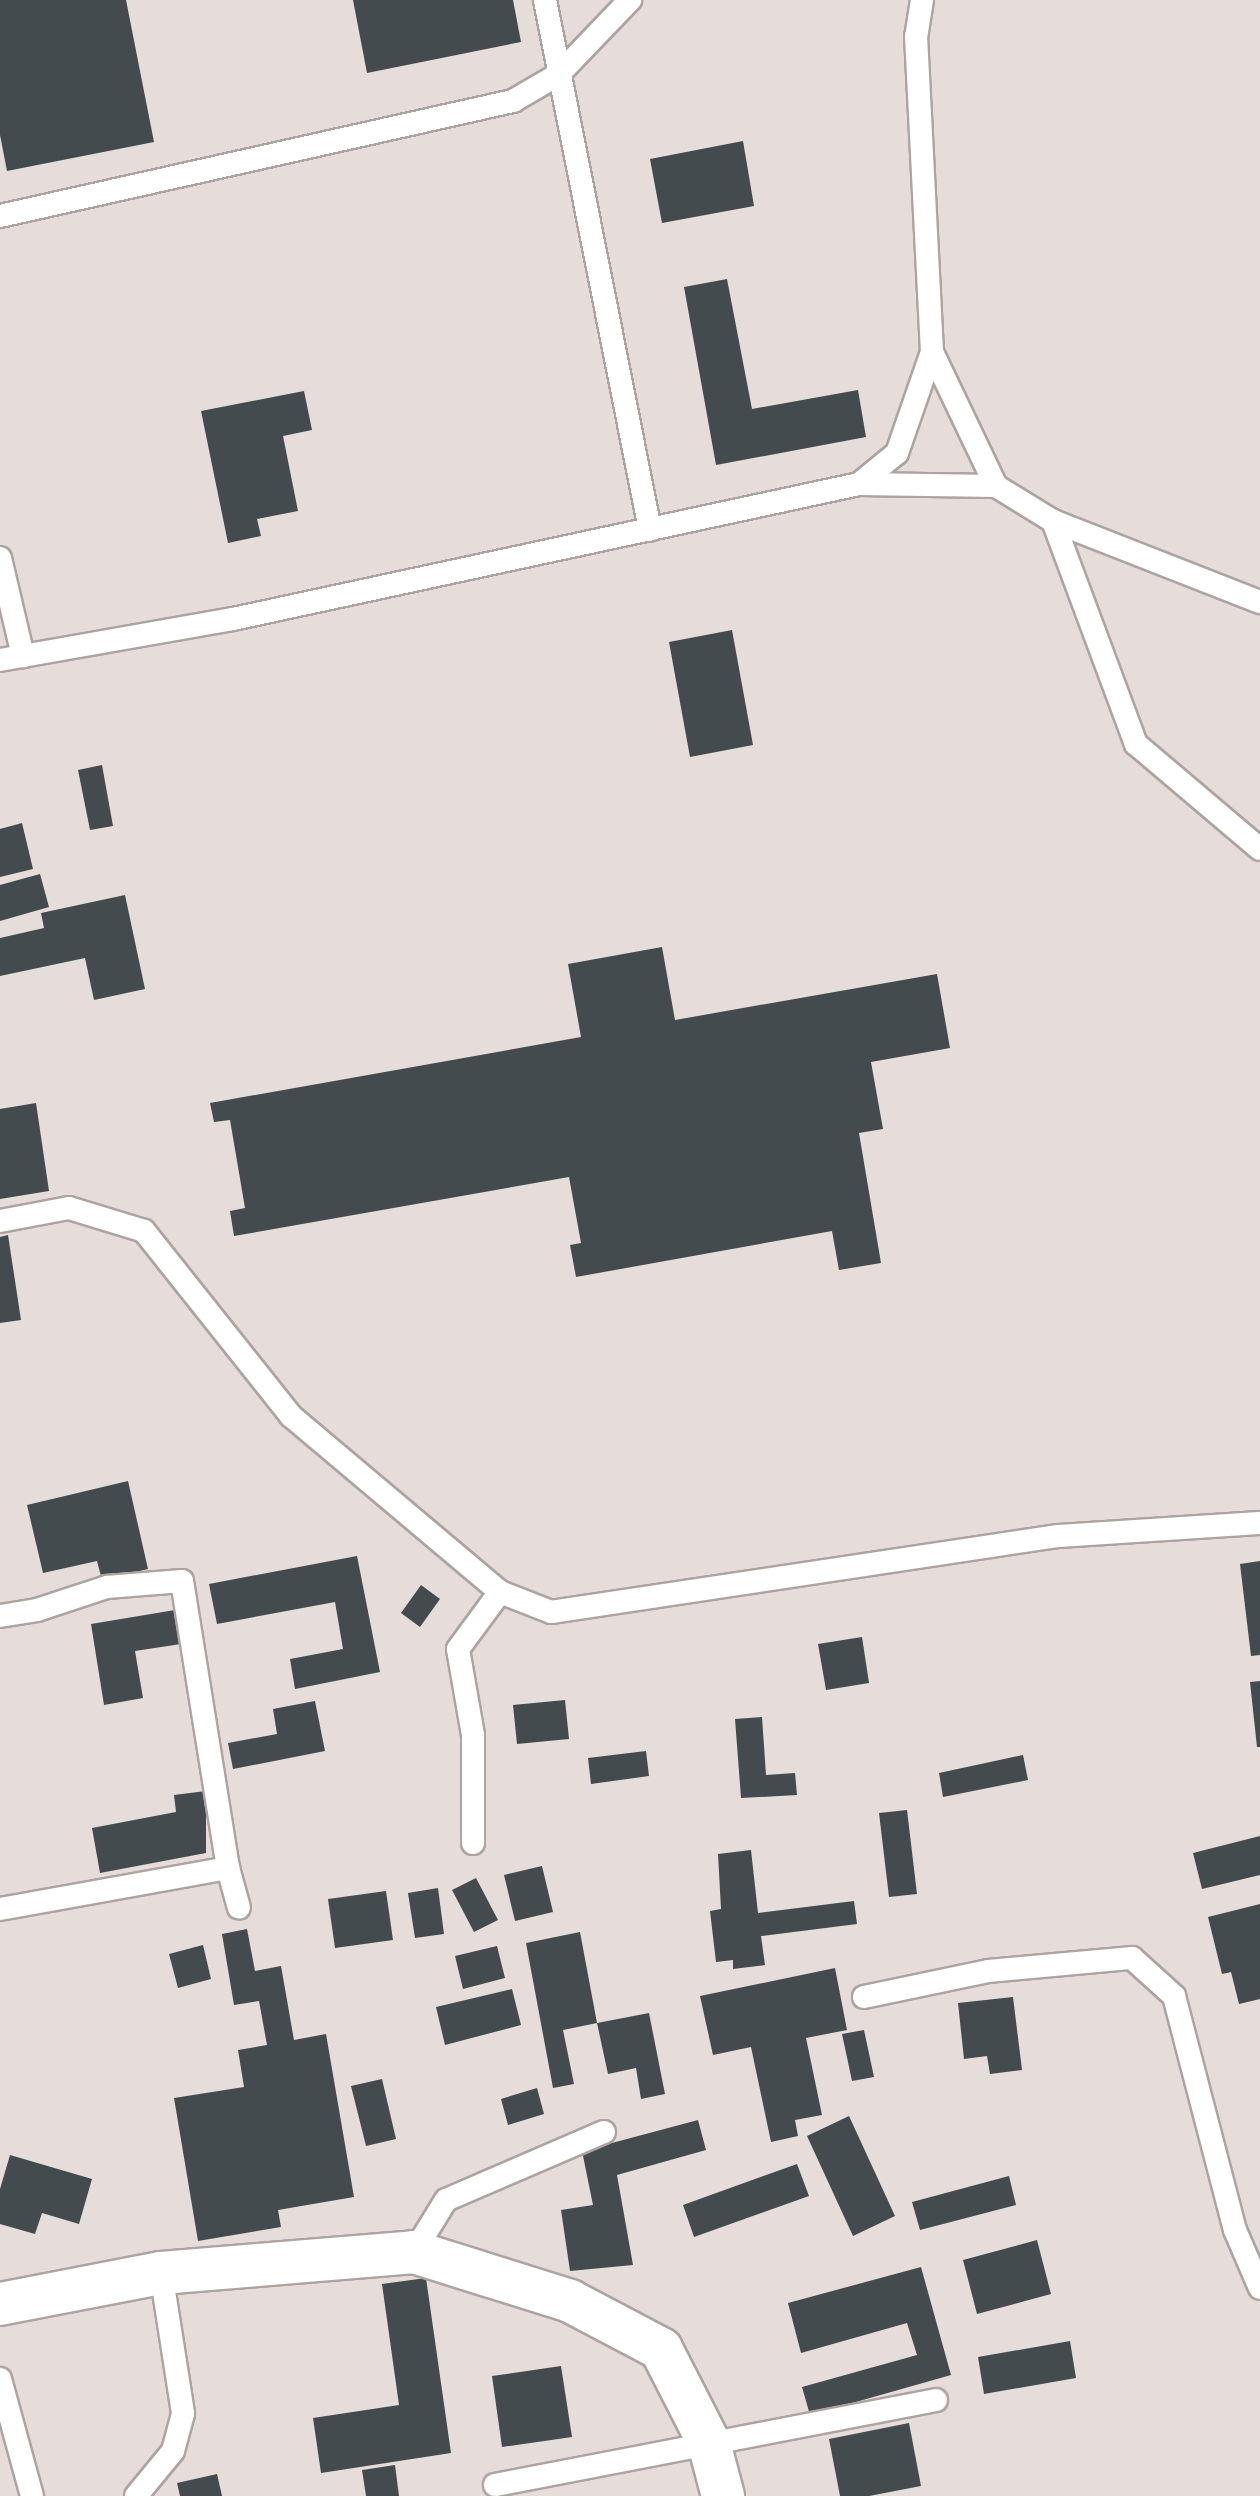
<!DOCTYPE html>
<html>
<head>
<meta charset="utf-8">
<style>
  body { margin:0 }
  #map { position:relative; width:1260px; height:2496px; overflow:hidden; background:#e6dcd9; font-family:Roboto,sans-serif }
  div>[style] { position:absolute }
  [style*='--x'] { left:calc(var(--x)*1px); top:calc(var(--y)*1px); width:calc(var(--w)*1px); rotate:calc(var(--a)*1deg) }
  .building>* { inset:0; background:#444b4f }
  .roads { filter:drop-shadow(2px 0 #ada4a1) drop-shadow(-2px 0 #ada4a1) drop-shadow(0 2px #ada4a1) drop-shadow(0 -2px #ada4a1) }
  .lane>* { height:22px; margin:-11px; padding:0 11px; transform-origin:11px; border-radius:11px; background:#fff }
  .street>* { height:42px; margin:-21px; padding:0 21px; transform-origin:21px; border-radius:21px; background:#fff }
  span { translate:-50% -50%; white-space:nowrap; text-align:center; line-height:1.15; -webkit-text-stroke:10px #f3e9e6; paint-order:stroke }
</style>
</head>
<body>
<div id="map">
  <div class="building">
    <i style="clip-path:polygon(0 0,126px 0,154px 142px,7px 171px,0 135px)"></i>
    <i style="clip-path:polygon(353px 0,513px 0,521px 42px,367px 73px)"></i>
    <i style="clip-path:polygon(743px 141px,754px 206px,662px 223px,650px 159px)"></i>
    <i style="clip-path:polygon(727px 279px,752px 409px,858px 390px,866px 437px,716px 465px,684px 287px)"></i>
    <i style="clip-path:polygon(304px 391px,312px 430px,283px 436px,298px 511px,257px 519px,261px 536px,228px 543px,201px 411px)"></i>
    <i style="clip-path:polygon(732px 630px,753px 745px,690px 757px,669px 642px)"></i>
    <i style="clip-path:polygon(102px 765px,113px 826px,90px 830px,78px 770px)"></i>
    <i style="clip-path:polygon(22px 823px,33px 869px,0 877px,0 829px)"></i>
    <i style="clip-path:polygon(40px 874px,49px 907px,0 921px,0 885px)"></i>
    <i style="clip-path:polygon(125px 895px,145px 989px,94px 1000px,85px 958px,0 976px,0 938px,44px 928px,41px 913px)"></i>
    <i style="clip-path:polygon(662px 947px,675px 1020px,937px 974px,950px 1048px,871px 1062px,883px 1129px,859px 1133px,881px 1263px,839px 1270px,832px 1231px,576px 1277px,570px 1245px,581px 1243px,569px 1177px,234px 1236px,230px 1211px,245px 1208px,230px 1120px,214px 1122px,210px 1103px,581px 1037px,568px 964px)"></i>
    <i style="clip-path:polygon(36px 1103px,49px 1191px,0 1199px,0 1109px)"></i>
    <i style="clip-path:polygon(8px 1235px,21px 1320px,0 1323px,0 1237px)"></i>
    <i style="clip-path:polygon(128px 1481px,148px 1569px,102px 1580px,97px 1561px,43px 1573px,27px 1505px)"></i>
    <i style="clip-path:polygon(357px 1556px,380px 1672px,295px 1689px,290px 1659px,343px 1649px,335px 1602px,217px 1624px,209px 1584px)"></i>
    <i style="clip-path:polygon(1260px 1561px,1260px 1655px,1251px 1656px,1240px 1564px)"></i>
    <i style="clip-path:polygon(421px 1585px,440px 1599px,420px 1627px,401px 1613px)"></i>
    <i style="clip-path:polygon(175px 1610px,181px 1644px,135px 1651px,143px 1698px,104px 1705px,91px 1624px)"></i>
    <i style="clip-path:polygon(862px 1637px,869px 1683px,826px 1690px,818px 1644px)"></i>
    <i style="clip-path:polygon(1260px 1681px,1260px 1747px,1257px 1747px,1250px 1682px)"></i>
    <i style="clip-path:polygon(565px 1700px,569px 1739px,517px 1744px,513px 1705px)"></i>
    <i style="clip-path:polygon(315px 1701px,325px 1751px,233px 1769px,228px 1743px,277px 1734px,273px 1709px)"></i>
    <i style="clip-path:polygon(762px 1717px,766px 1775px,795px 1773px,797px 1795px,741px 1798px,735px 1719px)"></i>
    <i style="clip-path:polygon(646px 1751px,649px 1776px,591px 1784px,588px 1758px)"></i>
    <i style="clip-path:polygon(1023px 1755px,1028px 1780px,943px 1797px,939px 1773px)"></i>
    <i style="clip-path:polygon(206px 1791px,206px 1853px,100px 1873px,92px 1828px,176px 1812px,174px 1795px)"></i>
    <i style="clip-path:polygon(907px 1810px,917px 1894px,889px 1897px,879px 1813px)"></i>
    <i style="clip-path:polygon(1260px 1836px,1260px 1875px,1202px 1889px,1193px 1853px)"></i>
    <i style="clip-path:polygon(751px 1850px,758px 1913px,854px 1901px,857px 1924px,761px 1936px,765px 1965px,733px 1969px,733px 1960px,716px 1962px,710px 1911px,721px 1909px,718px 1854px)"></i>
    <i style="clip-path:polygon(542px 1866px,553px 1912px,515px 1921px,504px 1875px)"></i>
    <i style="clip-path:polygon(476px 1878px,498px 1920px,474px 1932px,452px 1890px)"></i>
    <i style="clip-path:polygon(438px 1888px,444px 1934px,415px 1938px,408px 1893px)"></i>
    <i style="clip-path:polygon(386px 1891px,393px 1940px,335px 1948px,328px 1899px)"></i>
    <i style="clip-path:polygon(1260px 1904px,1260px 1999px,1239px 2004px,1231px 1972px,1222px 1974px,1208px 1917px)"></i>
    <i style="clip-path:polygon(247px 1929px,255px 1971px,281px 1966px,294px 2040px,326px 2034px,354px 2197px,278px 2210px,281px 2227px,198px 2241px,174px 2098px,244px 2087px,238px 2050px,267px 2045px,259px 2001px,234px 2005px,222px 1934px)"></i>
    <i style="clip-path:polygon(580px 1932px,597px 2023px,563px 2030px,574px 2084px,553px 2088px,526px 1943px)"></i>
    <i style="clip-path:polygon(203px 1945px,211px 1979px,178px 1988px,169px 1954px)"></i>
    <i style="clip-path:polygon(497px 1946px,505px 1978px,463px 1989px,455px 1956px)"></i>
    <i style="clip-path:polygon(835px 1968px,847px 2030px,806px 2038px,822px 2115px,795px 2120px,798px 2136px,771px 2142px,751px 2047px,713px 2055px,700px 1996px)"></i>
    <i style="clip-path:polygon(512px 1989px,521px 2025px,445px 2045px,436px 2007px)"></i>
    <i style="clip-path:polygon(1013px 1997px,1022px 2070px,990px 2074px,987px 2056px,964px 2059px,958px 2003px)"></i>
    <i style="clip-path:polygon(649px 2013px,665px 2094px,641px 2099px,636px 2068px,608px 2074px,597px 2023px)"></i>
    <i style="clip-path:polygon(864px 2030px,874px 2077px,852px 2081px,842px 2034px)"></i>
    <i style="clip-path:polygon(382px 2079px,396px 2139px,366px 2146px,351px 2086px)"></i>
    <i style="clip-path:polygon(537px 2088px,544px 2114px,508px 2125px,501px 2099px)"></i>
    <i style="clip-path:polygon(849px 2116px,895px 2216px,853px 2236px,807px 2136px)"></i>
    <i style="clip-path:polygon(698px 2120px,706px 2150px,617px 2175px,633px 2265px,570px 2271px,561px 2210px,593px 2205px,582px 2151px)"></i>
    <i style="clip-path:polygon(10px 2155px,92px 2179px,79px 2224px,42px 2213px,35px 2234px,0 2224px,0 2189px)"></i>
    <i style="clip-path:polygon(797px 2164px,809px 2196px,694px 2237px,683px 2205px)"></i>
    <i style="clip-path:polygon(1009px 2176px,1016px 2205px,920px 2230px,912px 2202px)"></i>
    <i style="clip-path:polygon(1037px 2240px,1051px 2294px,977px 2314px,963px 2260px)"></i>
    <i style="clip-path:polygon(921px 2267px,951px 2375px,810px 2415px,802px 2387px,917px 2355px,907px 2323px,801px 2353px,788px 2303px)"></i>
    <i style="clip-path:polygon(426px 2278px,451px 2453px,321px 2473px,313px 2418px,399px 2405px,382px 2284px)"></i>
    <i style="clip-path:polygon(1070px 2341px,1076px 2378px,984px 2394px,978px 2357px)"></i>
    <i style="clip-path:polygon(561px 2366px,572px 2437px,502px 2447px,492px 2376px)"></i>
    <i style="clip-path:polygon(909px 2423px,921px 2486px,869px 2496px,840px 2496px,829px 2439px)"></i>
    <i style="clip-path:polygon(395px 2465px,399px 2496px,366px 2496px,362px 2470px)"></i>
    <i style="clip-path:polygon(217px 2474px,222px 2496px,180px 2496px,177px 2483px)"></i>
  </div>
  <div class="roads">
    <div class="lane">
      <i style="--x:545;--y:0;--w:540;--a:78.79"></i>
      <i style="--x:922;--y:0;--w:36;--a:99"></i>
      <i style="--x:916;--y:36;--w:316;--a:87.1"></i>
      <i style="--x:932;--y:352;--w:148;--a:64.5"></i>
      <i style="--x:0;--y:216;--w:526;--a:-12.64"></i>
      <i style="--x:513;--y:101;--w:53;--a:-30.4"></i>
      <i style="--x:559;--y:74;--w:103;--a:-46.2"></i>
      <i style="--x:859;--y:484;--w:49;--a:-39.2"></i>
      <i style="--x:897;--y:453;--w:107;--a:-70.9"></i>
      <i style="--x:1053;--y:521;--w:222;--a:21.4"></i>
      <i style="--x:0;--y:558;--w:101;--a:76.8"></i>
      <i style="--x:0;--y:660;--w:237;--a:-10"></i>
      <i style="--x:233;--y:619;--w:640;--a:-12.17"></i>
      <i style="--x:859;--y:484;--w:137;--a:0.8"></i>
      <i style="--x:996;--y:486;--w:67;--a:31.6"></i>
      <i style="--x:1053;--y:521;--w:238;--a:69.6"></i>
      <i style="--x:1136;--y:744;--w:162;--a:40.3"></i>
      <i style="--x:0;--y:1221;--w:70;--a:-10.7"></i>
      <i style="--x:69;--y:1208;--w:78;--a:17"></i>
      <i style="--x:144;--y:1231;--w:236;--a:51.5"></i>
      <i style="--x:291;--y:1416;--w:273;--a:40.1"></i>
      <i style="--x:500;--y:1592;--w:55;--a:21.4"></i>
      <i style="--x:551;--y:1612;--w:513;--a:-8.53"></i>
      <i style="--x:1058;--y:1536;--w:202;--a:-3.7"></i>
      <i style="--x:0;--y:1616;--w:37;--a:-9"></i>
      <i style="--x:37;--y:1610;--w:74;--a:-18.2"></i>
      <i style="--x:107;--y:1587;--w:75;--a:-4.6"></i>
      <i style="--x:182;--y:1581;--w:291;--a:80.9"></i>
      <i style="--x:228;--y:1868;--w:41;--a:74.6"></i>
      <i style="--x:473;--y:1843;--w:108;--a:-90"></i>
      <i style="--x:473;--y:1735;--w:87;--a:-99.9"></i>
      <i style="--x:458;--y:1649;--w:71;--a:-53.6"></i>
      <i style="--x:0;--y:1909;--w:232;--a:-10.2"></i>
      <i style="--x:864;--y:1997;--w:127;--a:-11.8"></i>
      <i style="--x:988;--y:1971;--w:145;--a:-5.2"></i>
      <i style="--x:1132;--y:1958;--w:57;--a:42.1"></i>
      <i style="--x:1174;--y:1996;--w:242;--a:75.4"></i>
      <i style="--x:1235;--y:2230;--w:63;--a:66.7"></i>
      <i style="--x:414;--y:2252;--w:61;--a:-58.4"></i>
      <i style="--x:446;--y:2200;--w:172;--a:-23.3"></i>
      <i style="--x:0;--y:2379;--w:121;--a:74.7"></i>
      <i style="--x:495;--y:2485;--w:449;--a:-10.9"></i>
      <i style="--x:136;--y:2496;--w:58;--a:-50.6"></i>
      <i style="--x:173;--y:2451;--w:39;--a:-75"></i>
      <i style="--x:183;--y:2413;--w:142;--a:-98.9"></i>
    </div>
    <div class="street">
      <i style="--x:0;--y:2304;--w:164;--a:-10.9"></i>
      <i style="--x:161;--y:2273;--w:254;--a:-4.7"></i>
      <i style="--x:414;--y:2252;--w:164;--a:17.4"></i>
      <i style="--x:570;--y:2301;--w:103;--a:27.8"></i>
      <i style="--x:661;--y:2349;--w:106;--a:62.9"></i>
      <i style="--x:709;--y:2443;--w:55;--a:75.2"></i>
    </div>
  </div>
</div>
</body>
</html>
